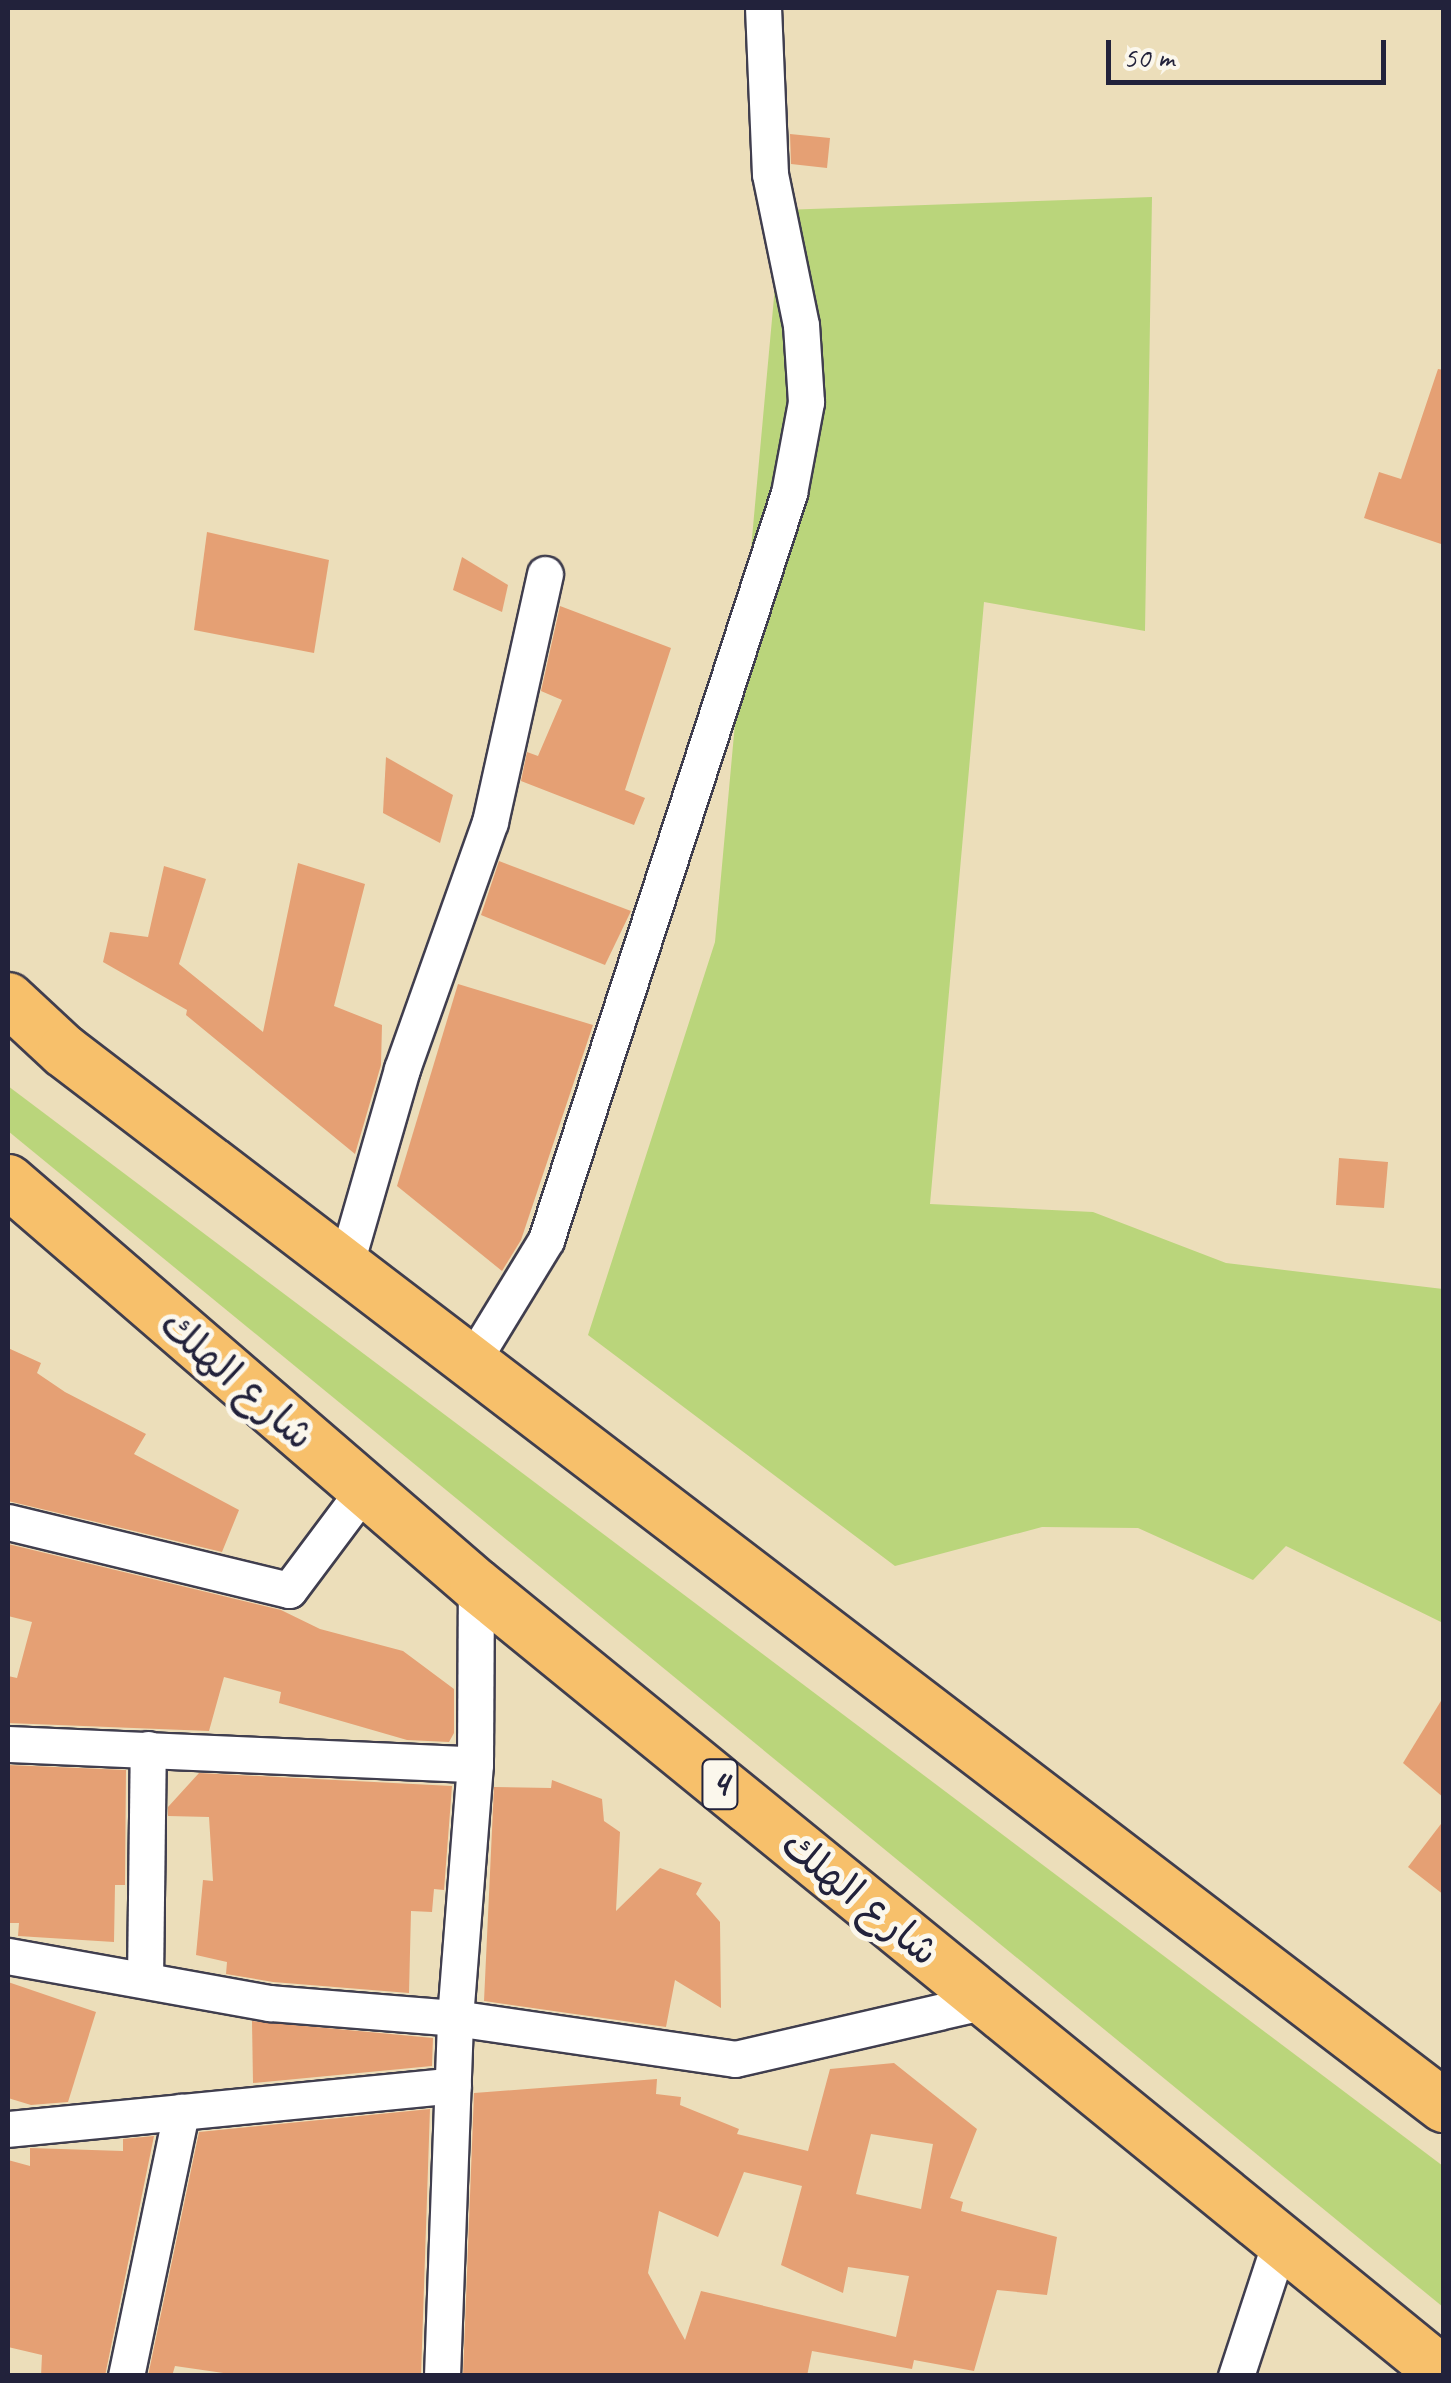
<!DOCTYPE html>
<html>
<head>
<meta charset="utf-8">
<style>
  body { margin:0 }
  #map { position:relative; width:1451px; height:2383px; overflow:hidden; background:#ecdeba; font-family:Caveat,"Playpen Sans Arabic",sans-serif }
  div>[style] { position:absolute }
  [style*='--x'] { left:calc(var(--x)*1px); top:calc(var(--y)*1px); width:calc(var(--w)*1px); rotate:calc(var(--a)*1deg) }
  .green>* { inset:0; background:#bad57b }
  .building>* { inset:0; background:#e5a074 }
  .roads { filter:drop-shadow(2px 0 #403e4e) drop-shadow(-2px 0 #403e4e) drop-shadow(0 2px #403e4e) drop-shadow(0 -2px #403e4e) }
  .minor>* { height:35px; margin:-17.5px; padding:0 17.5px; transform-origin:17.5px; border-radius:17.5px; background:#fff }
  .highway>* { height:52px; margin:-26px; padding:0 26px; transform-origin:26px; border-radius:26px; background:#f7c06b }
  span { translate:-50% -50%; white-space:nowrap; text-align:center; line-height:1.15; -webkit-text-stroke:10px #fbf7ec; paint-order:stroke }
  .shield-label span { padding:2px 8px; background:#fbf7ec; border:2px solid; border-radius:8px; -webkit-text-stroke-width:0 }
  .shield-label { font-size:38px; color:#22223b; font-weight:700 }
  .street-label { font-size:40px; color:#22223b }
  .frame { position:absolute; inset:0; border:10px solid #22223b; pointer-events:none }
  .scale { position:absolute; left:1106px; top:40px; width:280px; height:45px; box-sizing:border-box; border:5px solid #22223b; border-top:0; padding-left:12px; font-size:30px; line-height:35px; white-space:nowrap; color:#22223b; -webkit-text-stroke:8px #fbf7ec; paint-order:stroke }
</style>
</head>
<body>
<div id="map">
  <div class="green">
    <i style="clip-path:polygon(1152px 197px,1145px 631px,984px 602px,930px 1204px,1093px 1212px,1226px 1263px,1443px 1289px,1443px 1623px,1286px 1546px,1253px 1580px,1138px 1528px,1042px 1527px,895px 1566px,588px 1335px,715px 942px,782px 210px)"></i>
    <i style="clip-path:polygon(8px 1086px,1443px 2166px,1443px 2307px,8px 1131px)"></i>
  </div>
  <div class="building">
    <i style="clip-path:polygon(790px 134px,830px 138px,827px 168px,791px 164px)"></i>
    <i style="clip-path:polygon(1438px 369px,1444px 370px,1444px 545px,1364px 518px,1379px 472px,1401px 479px)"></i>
    <i style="clip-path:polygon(207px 532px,329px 560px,314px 653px,194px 630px)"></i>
    <i style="clip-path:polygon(462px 557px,508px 585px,502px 612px,453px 590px)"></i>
    <i style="clip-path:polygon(560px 606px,671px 648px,625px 790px,645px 798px,634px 825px,521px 781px,527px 752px,538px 756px,562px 700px,541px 691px)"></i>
    <i style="clip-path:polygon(386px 757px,453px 795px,440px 843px,383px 813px)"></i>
    <i style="clip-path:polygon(499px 861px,631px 911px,605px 965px,481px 915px)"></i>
    <i style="clip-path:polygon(298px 863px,365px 884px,334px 1006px,382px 1025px,381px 1065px,355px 1154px,186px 1015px,187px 1010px,103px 962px,110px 932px,148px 937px,164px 866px,206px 879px,179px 964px,263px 1032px)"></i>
    <i style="clip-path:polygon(458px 984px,593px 1025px,521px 1240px,502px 1271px,397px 1186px)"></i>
    <i style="clip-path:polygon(1339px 1158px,1388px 1162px,1384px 1208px,1336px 1205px)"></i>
    <i style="clip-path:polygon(8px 1348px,41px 1363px,37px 1373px,65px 1392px,146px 1434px,134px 1454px,239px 1510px,222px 1552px,8px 1501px)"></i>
    <i style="clip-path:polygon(8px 1544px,281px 1610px,320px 1629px,403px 1651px,454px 1689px,454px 1733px,449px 1742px,407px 1740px,279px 1703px,281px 1692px,224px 1677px,209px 1731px,8px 1723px,8px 1676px,17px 1678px,32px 1622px,8px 1616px)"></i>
    <i style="clip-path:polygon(1444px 1696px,1444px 1798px,1403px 1763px)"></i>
    <i style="clip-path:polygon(8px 1765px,126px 1770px,125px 1885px,115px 1885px,114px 1942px,18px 1936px,19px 1923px,8px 1923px)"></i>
    <i style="clip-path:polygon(199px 1773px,452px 1786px,444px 1890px,434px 1889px,432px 1912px,411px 1911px,409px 1993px,273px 1982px,226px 1974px,227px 1962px,196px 1955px,203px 1880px,213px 1881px,209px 1817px,168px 1816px,168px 1807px)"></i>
    <i style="clip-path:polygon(552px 1780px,602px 1799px,604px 1821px,620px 1832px,616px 1911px,660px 1868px,702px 1883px,696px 1894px,720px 1922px,721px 2008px,675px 1980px,666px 2027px,484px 2001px,494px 1787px,551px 1788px)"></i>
    <i style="clip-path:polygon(1444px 1820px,1444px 1895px,1408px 1867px)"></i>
    <i style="clip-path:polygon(8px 1982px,96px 2012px,68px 2102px,31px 2105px,8px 2098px)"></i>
    <i style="clip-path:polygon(252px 2021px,433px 2038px,432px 2066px,253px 2083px)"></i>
    <i style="clip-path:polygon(evenodd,894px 2063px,977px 2129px,950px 2198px,963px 2202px,961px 2211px,1057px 2237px,1047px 2295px,997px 2290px,974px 2371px,914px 2360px,912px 2369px,812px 2351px,807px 2376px,463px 2376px,474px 2093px,657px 2079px,656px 2094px,681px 2097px,680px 2105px,739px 2129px,737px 2134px,808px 2151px,830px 2069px,894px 2063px,871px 2134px,933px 2144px,921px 2209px,856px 2194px,871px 2134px,894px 2063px,744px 2172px,802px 2186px,781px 2265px,843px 2293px,848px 2267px,909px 2276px,896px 2337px,701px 2291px,685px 2340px,648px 2273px,659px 2211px,718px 2237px,744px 2172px)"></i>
    <i style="clip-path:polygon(430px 2109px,421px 2376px,244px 2376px,175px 2366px,172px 2376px,148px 2376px,199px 2132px)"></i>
    <i style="clip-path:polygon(154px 2136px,105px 2376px,41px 2376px,42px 2355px,8px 2347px,8px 2160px,30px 2166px,30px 2148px,123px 2151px,123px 2139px)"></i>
  </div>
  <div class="roads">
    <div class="minor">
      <i style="--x:346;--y:1263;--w:202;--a:-73.9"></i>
      <i style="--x:402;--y:1069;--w:262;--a:-70.4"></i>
      <i style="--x:490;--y:822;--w:254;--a:-77.5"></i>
      <i style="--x:474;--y:1358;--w:138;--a:-58.6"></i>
      <i style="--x:546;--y:1240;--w:786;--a:-71.98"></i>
      <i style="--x:789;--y:493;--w:93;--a:-79.4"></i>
      <i style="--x:806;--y:402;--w:77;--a:-93.7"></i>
      <i style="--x:801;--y:325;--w:154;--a:-101.6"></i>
      <i style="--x:770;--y:174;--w:166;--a:-92.4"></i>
      <i style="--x:8;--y:1522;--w:289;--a:13.6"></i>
      <i style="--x:289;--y:1590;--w:124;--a:-53.2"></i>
      <i style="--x:8;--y:1744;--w:467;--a:2.5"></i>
      <i style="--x:475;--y:1764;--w:179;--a:-89.7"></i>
      <i style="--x:8;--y:1956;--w:266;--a:10.2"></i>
      <i style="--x:270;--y:2003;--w:186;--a:4.6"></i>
      <i style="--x:455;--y:2018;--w:283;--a:8.3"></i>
      <i style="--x:735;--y:2059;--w:258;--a:-13"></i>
      <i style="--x:145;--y:1980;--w:231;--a:-89.3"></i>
      <i style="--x:8;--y:2129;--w:447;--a:-5.6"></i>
      <i style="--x:126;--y:2376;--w:270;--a:-78.2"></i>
      <i style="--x:442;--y:2376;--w:358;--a:-87.9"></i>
      <i style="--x:455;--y:2018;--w:255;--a:-85.5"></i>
      <i style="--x:1236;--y:2376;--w:144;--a:-71.8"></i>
    </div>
    <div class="highway">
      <i style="--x:8;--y:999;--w:76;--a:42.9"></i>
      <i style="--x:64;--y:1051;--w:1737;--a:37.4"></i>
      <i style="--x:8;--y:1181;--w:618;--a:40.8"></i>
      <i style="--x:476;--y:1585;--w:1249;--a:39.18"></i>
    </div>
  </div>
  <div class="shield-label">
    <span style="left:720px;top:1784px">4</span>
  </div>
  <div class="street-label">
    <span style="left:237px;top:1380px;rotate:41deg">شارع الهلك</span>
    <span style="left:860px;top:1898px;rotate:39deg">شارع الهلك</span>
  </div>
  <div class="frame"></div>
  <div class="scale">50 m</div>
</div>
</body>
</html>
